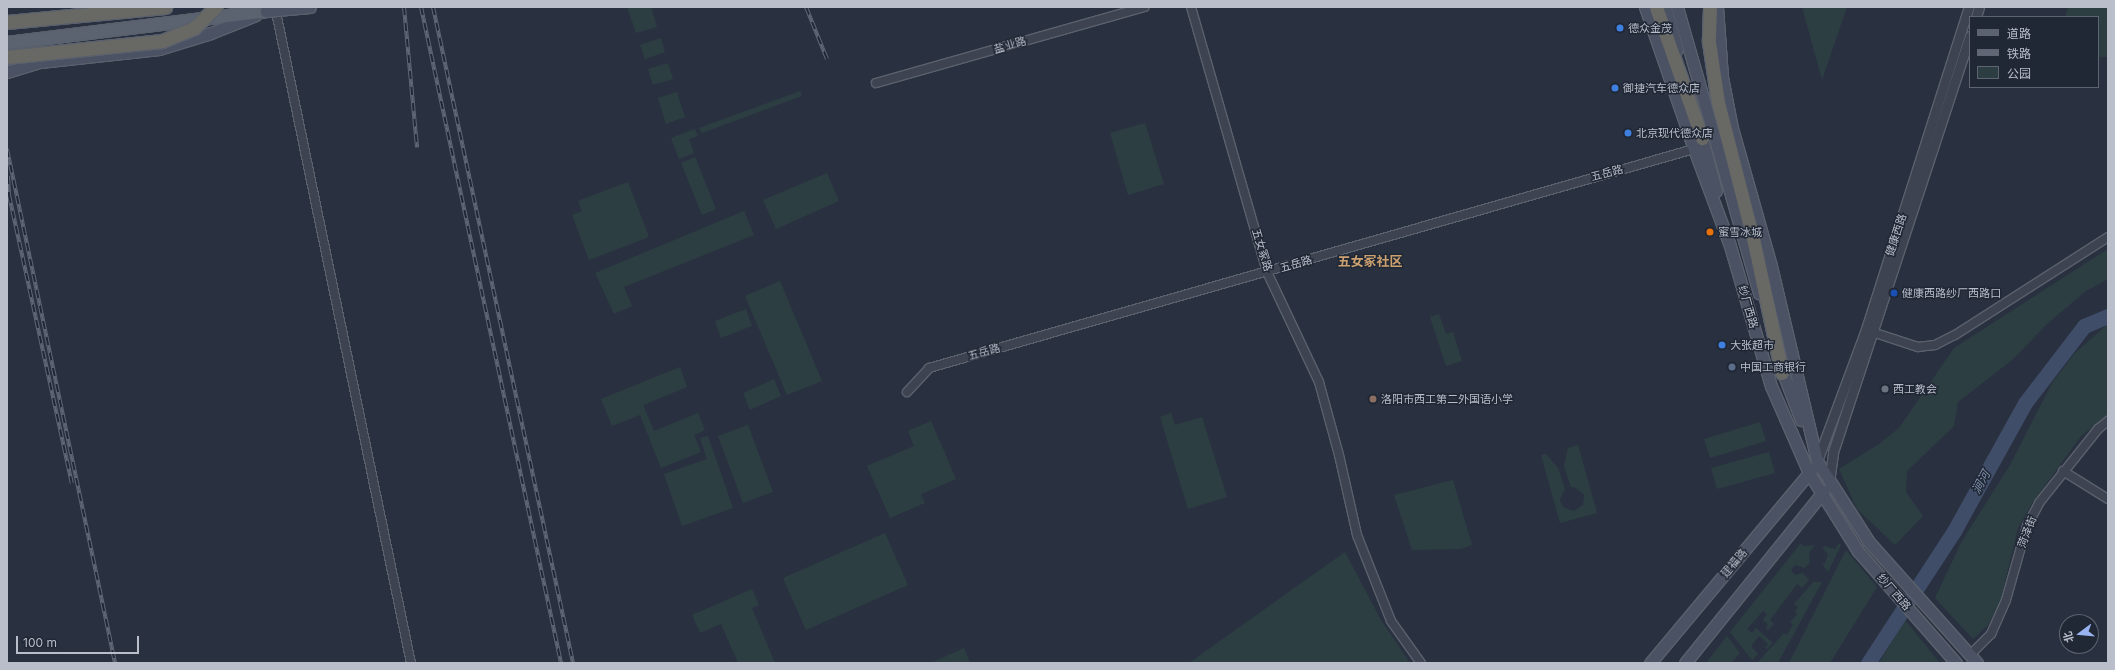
<!DOCTYPE html>
<html>
<head>
<meta charset="utf-8">
<style>
  body { margin:0 }
  #map { position:relative; width:2115px; height:670px; overflow:hidden; background:#293140; font-family:Inter,"Noto Sans SC",sans-serif }
  div>[style] { position:absolute }
  [style*='--x'] { left:calc(var(--x)*1px); top:calc(var(--y)*1px); width:calc(var(--w)*1px); rotate:calc(var(--a)*1deg) }
  .green>* { inset:0; background:#2c3e42 }
  .river>* { height:15px; margin:-7.5px; padding:0 7.5px; transform-origin:7.5px; border-radius:7.5px; background:#404d68 }
  .roads { filter:drop-shadow(1px 0 #5a616d) drop-shadow(-1px 0 #5a616d) drop-shadow(0 1px #5a616d) drop-shadow(0 -1px #5a616d) }
  .minor>* { height:8px; margin:-4px; padding:0 4px; transform-origin:4px; border-radius:4px; background:#3d4350 }
  .tertiary>* { height:9px; margin:-4.5px; padding:0 4.5px; transform-origin:4.5px; border-radius:4.5px; background:#3d4350 }
  .secondary>* { height:11px; margin:-5.5px; padding:0 5.5px; transform-origin:5.5px; border-radius:5.5px; background:#4b5263 }
  .primary>* { height:12px; margin:-6px; padding:0 6px; transform-origin:6px; border-radius:6px; background:#5b6270 }
  .trunk>* { height:13px; margin:-6.5px; padding:0 6.5px; transform-origin:6.5px; border-radius:6.5px; background:#686865 }
  .rail>* { height:4px; margin-top:-2px; transform-origin:0; background:repeating-linear-gradient(90deg,#212835 0 8px,#5f6776 0 16px); box-sizing:border-box; border-block:1px solid #5f6776 }
  .bridges { filter:drop-shadow(1px 0 #5a616d) drop-shadow(-1px 0 #5a616d) drop-shadow(0 1px #5a616d) drop-shadow(0 -1px #5a616d) }
  .secondary-bridge>* { height:11px; margin:-5.5px; padding:0 5.5px; transform-origin:5.5px; border-radius:5.5px; background:#4b5263 }
  .trunk-bridge>* { height:13px; margin:-6.5px; padding:0 6.5px; transform-origin:6.5px; border-radius:6.5px; background:#686865 }
  .dots>* { width:11px; height:11px; translate:-50% -50%; box-sizing:border-box; border:2px solid #212835; border-radius:50% }
  span { translate:-50% -50%; white-space:nowrap; text-align:center; line-height:1.15; -webkit-text-stroke:3px #212835; paint-order:stroke }
  .poi-label { font-size:11px; color:#b9beca }
  .left { translate:0 -50%; text-align:left }
  .street-label { font-size:11px; color:#b9beca }
  .water-label { font-size:12px; color:#8492af; font-style:italic }
  .quarter-label { font-size:13px; color:#cea171; font-weight:700 }
  .frame { position:absolute; inset:0; border:8px solid #b9beca; pointer-events:none }
  .legend { position:absolute; left:1969px; top:16px; width:130px; height:72px; box-sizing:border-box; background:#212835; border:1px solid #5e6471; margin:0; padding:5px 7px; list-style:none; font-size:12px; color:#b9beca }
  .legend li { display:flex; align-items:center; gap:8px; height:20px }
  .legend b { width:20px; border:1px solid #5e6471 }
  .north { position:absolute; left:2059px; top:614px; width:40px; height:40px; box-sizing:border-box; background:#212835; border:1px solid #5e6471; border-radius:50%; rotate:254deg; font-size:11px; font-weight:700; line-height:16px; text-align:center; color:#b9beca }
  .north::after { content:''; display:block; margin:auto; width:14px; height:18px; background:#98b3f0; clip-path:polygon(50% 0,100% 100%,50% 72%,0 100%) }
  .scale { position:absolute; left:16px; top:636px; width:123px; height:18px; box-sizing:border-box; border:2px solid #b9beca; border-top:0; padding-left:5px; font-size:12px; line-height:14px; white-space:nowrap; color:#b9beca; -webkit-text-stroke:3px #212835; paint-order:stroke }
</style>
</head>
<body>
<div id="map">
  <div class="green">
    <i style="clip-path:polygon(627px 7px,651px 7px,657px 27px,636px 33px)"></i>
    <i style="clip-path:polygon(1802px 7px,1847px 7px,1822px 80px)"></i>
    <i style="clip-path:polygon(2068px 7px,2108px 7px,2108px 57px,2098px 57px,2098px 17px,2065px 17px)"></i>
    <i style="clip-path:polygon(661px 38px,665px 52px,645px 59px,640px 45px)"></i>
    <i style="clip-path:polygon(668px 63px,673px 79px,653px 85px,648px 69px)"></i>
    <i style="clip-path:polygon(800px 91px,802px 96px,702px 133px,699px 128px)"></i>
    <i style="clip-path:polygon(677px 92px,685px 117px,666px 124px,658px 98px)"></i>
    <i style="clip-path:polygon(1145px 123px,1164px 184px,1128px 195px,1110px 133px)"></i>
    <i style="clip-path:polygon(695px 129px,698px 136px,689px 139px,694px 153px,679px 159px,671px 138px)"></i>
    <i style="clip-path:polygon(695px 157px,716px 209px,702px 215px,681px 163px)"></i>
    <i style="clip-path:polygon(827px 173px,839px 201px,776px 229px,763px 200px)"></i>
    <i style="clip-path:polygon(628px 182px,649px 237px,589px 260px,572px 215px,582px 211px,578px 201px)"></i>
    <i style="clip-path:polygon(744px 211px,754px 235px,624px 287px,632px 306px,614px 314px,595px 273px)"></i>
    <i style="clip-path:polygon(2108px 249px,2108px 279px,2086px 291px,2048px 323px,2012px 360px,1958px 402px,1954px 426px,1907px 471px,1906px 492px,1923px 516px,1895px 545px,1857px 509px,1839px 469px,1879px 444px,1899px 428px,1954px 348px)"></i>
    <i style="clip-path:polygon(780px 281px,822px 381px,787px 395px,745px 296px)"></i>
    <i style="clip-path:polygon(746px 309px,752px 326px,721px 338px,715px 321px)"></i>
    <i style="clip-path:polygon(1439px 314px,1446px 334px,1453px 332px,1462px 361px,1446px 366px,1430px 317px)"></i>
    <i style="clip-path:polygon(2108px 324px,2108px 415px,2081px 436px,2031px 505px,2018px 528px,2000px 602px,1988px 625px,1973px 639px,1935px 598px,1962px 541px,2010px 465px,2052px 383px,2075px 353px)"></i>
    <i style="clip-path:polygon(680px 367px,687px 387px,643px 405px,654px 431px,698px 413px,705px 430px,694px 435px,701px 452px,661px 468px,640px 415px,612px 426px,601px 399px)"></i>
    <i style="clip-path:polygon(774px 379px,781px 396px,750px 410px,743px 393px)"></i>
    <i style="clip-path:polygon(1171px 413px,1175px 425px,1202px 417px,1227px 497px,1188px 509px,1160px 417px)"></i>
    <i style="clip-path:polygon(931px 421px,956px 479px,921px 494px,925px 503px,890px 518px,867px 466px,914px 446px,908px 431px)"></i>
    <i style="clip-path:polygon(1760px 422px,1766px 441px,1710px 458px,1704px 439px)"></i>
    <i style="clip-path:polygon(748px 425px,773px 492px,743px 503px,718px 436px)"></i>
    <i style="clip-path:polygon(708px 436px,733px 508px,682px 526px,664px 474px,707px 459px,700px 438px)"></i>
    <i style="clip-path:polygon(1578px 445px,1597px 513px,1560px 523px,1541px 455px,1546px 454px,1558px 468px,1565px 489px,1560px 499px,1561px 504px,1564px 508px,1574px 511px,1583px 505px,1584px 495px,1576px 488px,1571px 487px,1564px 466px,1568px 448px)"></i>
    <i style="clip-path:polygon(1769px 452px,1775px 473px,1717px 489px,1711px 468px)"></i>
    <i style="clip-path:polygon(1453px 480px,1472px 545px,1461px 549px,1412px 550px,1394px 495px)"></i>
    <i style="clip-path:polygon(885px 533px,908px 585px,806px 630px,783px 578px)"></i>
    <i style="clip-path:polygon(1801px 543px,1803px 546px,1815px 545px,1809px 553px,1810px 562px,1805px 568px,1795px 565px,1791px 570px,1795px 575px,1803px 573px,1809px 580px,1802px 588px,1797px 584px,1770px 620px,1774px 624px,1768px 630px,1766px 628px,1768px 624px,1763px 620px,1767px 614px,1763px 611px,1747px 629px,1752px 633px,1756px 628px,1773px 643px,1767px 649px,1765px 648px,1768px 644px,1759px 636px,1751px 646px,1758px 654px,1752px 660px,1730px 632px)"></i>
    <i style="clip-path:polygon(1839px 543px,1841px 545px,1828px 572px,1822px 564px,1825px 563px,1828px 554px,1822px 548px,1825px 546px,1835px 549px)"></i>
    <i style="clip-path:polygon(1846px 550px,1877px 587px,1830px 663px,1789px 663px)"></i>
    <i style="clip-path:polygon(1345px 552px,1381px 620px,1410px 663px,1189px 663px)"></i>
    <i style="clip-path:polygon(1813px 582px,1822px 582px,1778px 663px,1757px 663px,1784px 633px,1787px 635px,1793px 625px,1790px 622px,1797px 614px,1795px 612px,1798px 607px,1794px 604px)"></i>
    <i style="clip-path:polygon(752px 589px,759px 605px,752px 608px,775px 663px,738px 663px,721px 624px,700px 633px,692px 615px)"></i>
    <i style="clip-path:polygon(1905px 620px,1940px 663px,1879px 663px)"></i>
    <i style="clip-path:polygon(1727px 636px,1740px 653px,1731px 663px,1706px 663px)"></i>
    <i style="clip-path:polygon(964px 648px,970px 663px,933px 663px,933px 662px)"></i>
  </div>
  <div class="river">
    <i style="--x:1868;--y:663;--w:158;--a:-56.9"></i>
    <i style="--x:1954;--y:531;--w:146;--a:-61"></i>
    <i style="--x:2025;--y:403;--w:97;--a:-52.5"></i>
    <i style="--x:2084;--y:326;--w:26;--a:-23"></i>
  </div>
  <div class="roads">
    <div class="minor">
      <i style="--x:275;--y:7;--w:670;--a:78.29"></i>
      <i style="--x:1191;--y:7;--w:276;--a:74"></i>
      <i style="--x:1267;--y:272;--w:122;--a:64.7"></i>
      <i style="--x:1319;--y:382;--w:76;--a:74.7"></i>
      <i style="--x:1339;--y:455;--w:82;--a:77.3"></i>
      <i style="--x:1357;--y:535;--w:92;--a:68.4"></i>
      <i style="--x:1391;--y:621;--w:52;--a:54.5"></i>
      <i style="--x:876;--y:83;--w:279;--a:-15.8"></i>
      <i style="--x:1866;--y:330;--w:55;--a:18.1"></i>
      <i style="--x:1918;--y:347;--w:17;--a:-7"></i>
      <i style="--x:1935;--y:345;--w:22;--a:-27"></i>
      <i style="--x:1955;--y:335;--w:182;--a:-32.6"></i>
      <i style="--x:907;--y:392;--w:33;--a:-47"></i>
      <i style="--x:929;--y:368;--w:796;--a:-15.98"></i>
      <i style="--x:2063;--y:471;--w:53;--a:31.9"></i>
      <i style="--x:1970;--y:655;--w:30;--a:-45"></i>
      <i style="--x:1991;--y:634;--w:37;--a:-66"></i>
      <i style="--x:2006;--y:600;--w:77;--a:-74.2"></i>
      <i style="--x:2027;--y:526;--w:26;--a:-62"></i>
      <i style="--x:2039;--y:503;--w:95;--a:-51.4"></i>
      <i style="--x:2098;--y:429;--w:13;--a:-39"></i>
    </div>
    <div class="tertiary">
      <i style="--x:1976;--y:17;--w:10;--a:-73"></i>
      <i style="--x:1817;--y:461;--w:141;--a:-69.6"></i>
      <i style="--x:1866;--y:329;--w:338;--a:-72.3"></i>
      <i style="--x:1829;--y:482;--w:30;--a:-82"></i>
      <i style="--x:1833;--y:452;--w:438;--a:-71.8"></i>
    </div>
    <div class="secondary">
      <i style="--x:1645;--y:7;--w:150;--a:71"></i>
      <i style="--x:1694;--y:149;--w:103;--a:69.6"></i>
      <i style="--x:1730;--y:246;--w:146;--a:73.7"></i>
      <i style="--x:1771;--y:386;--w:95;--a:66.4"></i>
      <i style="--x:1809;--y:473;--w:92;--a:57.9"></i>
      <i style="--x:1858;--y:551;--w:149;--a:48.8"></i>
      <i style="--x:1665;--y:7;--w:44;--a:74.1"></i>
      <i style="--x:1677;--y:7;--w:298;--a:74"></i>
      <i style="--x:1717;--y:7;--w:70;--a:85.9"></i>
      <i style="--x:1722;--y:77;--w:52;--a:78.9"></i>
      <i style="--x:1732;--y:128;--w:143;--a:74.2"></i>
      <i style="--x:1771;--y:266;--w:200;--a:76.7"></i>
      <i style="--x:1817;--y:461;--w:96;--a:57.3"></i>
      <i style="--x:1869;--y:542;--w:162;--a:48.2"></i>
      <i style="--x:7;--y:72;--w:34;--a:-17"></i>
      <i style="--x:40;--y:62;--w:120;--a:-6.2"></i>
      <i style="--x:159;--y:49;--w:54;--a:-17.1"></i>
      <i style="--x:211;--y:33;--w:48;--a:-21.8"></i>
      <i style="--x:1700;--y:131;--w:62;--a:75.1"></i>
      <i style="--x:1780;--y:365;--w:59;--a:69.1"></i>
      <i style="--x:1650;--y:663;--w:253;--a:-50.1"></i>
      <i style="--x:1685;--y:663;--w:221;--a:-51.1"></i>
    </div>
    <div class="primary">
      <i style="--x:7;--y:43;--w:261;--a:-7"></i>
    </div>
    <div class="trunk">
      <i style="--x:1656;--y:7;--w:139;--a:70.7"></i>
      <i style="--x:1710;--y:7;--w:35;--a:92"></i>
      <i style="--x:1709;--y:42;--w:61;--a:81.5"></i>
      <i style="--x:1718;--y:102;--w:140;--a:75.6"></i>
      <i style="--x:1753;--y:238;--w:138;--a:77.9"></i>
      <i style="--x:7;--y:22;--w:159;--a:-5.4"></i>
    </div>
  </div>
  <div class="rail">
    <i style="--x:404;--y:7;--w:141;--a:84.7"></i>
    <i style="--x:421;--y:7;--w:671;--a:77.95"></i>
    <i style="--x:433;--y:7;--w:671;--a:77.95"></i>
    <i style="--x:806;--y:7;--w:56;--a:68"></i>
    <i style="--x:7;--y:149;--w:525;--a:78.13"></i>
    <i style="--x:8;--y:176;--w:19;--a:87"></i>
    <i style="--x:9;--y:195;--w:295;--a:77.7"></i>
  </div>
  <div class="bridges">
    <div class="secondary-bridge">
      <i style="--x:266;--y:11;--w:44;--a:-5.2"></i>
    </div>
    <div class="trunk-bridge">
      <i style="--x:7;--y:57;--w:156;--a:-5.9"></i>
      <i style="--x:162;--y:41;--w:35;--a:-22"></i>
      <i style="--x:194;--y:28;--w:30;--a:-44"></i>
    </div>
  </div>
  <div class="dots">
    <i style="left:1620px;top:28px;background:#3f7fe0"></i>
    <i style="left:1615px;top:88px;background:#3f7fe0"></i>
    <i style="left:1628px;top:133px;background:#3f7fe0"></i>
    <i style="left:1710px;top:232px;background:#e8710a"></i>
    <i style="left:1894px;top:293px;background:#1a4fb4"></i>
    <i style="left:1722px;top:345px;background:#3f7fe0"></i>
    <i style="left:1732px;top:367px;background:#5c6f8a"></i>
    <i style="left:1885px;top:389px;background:#6b7280"></i>
    <i style="left:1373px;top:399px;background:#8d6e63"></i>
  </div>
  <div class="poi-label">
    <span class="left" style="left:1628px;top:28px">德众金茂</span>
    <span class="left" style="left:1623px;top:88px">御捷汽车德众店</span>
    <span class="left" style="left:1636px;top:133px">北京现代德众店</span>
    <span class="left" style="left:1718px;top:232px">蜜雪冰城</span>
    <span class="left" style="left:1902px;top:293px">健康西路纱厂西路口</span>
    <span class="left" style="left:1730px;top:345px">大张超市</span>
    <span class="left" style="left:1740px;top:367px">中国工商银行</span>
    <span class="left" style="left:1893px;top:389px">西工教会</span>
    <span class="left" style="left:1381px;top:399px">洛阳市西工第二外国语小学</span>
  </div>
  <div class="street-label">
    <span style="left:1010px;top:45px;rotate:-16deg">盐业路</span>
    <span style="left:1607px;top:173px;rotate:-15deg">五岳路</span>
    <span style="left:1896px;top:235px;rotate:-72deg">健康西路</span>
    <span style="left:1262px;top:250px;rotate:73deg">五女冢路</span>
    <span style="left:1296px;top:264px;rotate:-16deg">五岳路</span>
    <span style="left:1748px;top:307px;rotate:74deg">纱厂西路</span>
    <span style="left:984px;top:352px;rotate:-16deg">五岳路</span>
    <span style="left:2027px;top:532px;rotate:-69deg">菏泽街</span>
    <span style="left:1734px;top:563px;rotate:-50deg">建福路</span>
    <span style="left:1894px;top:592px;rotate:49deg">纱厂西路</span>
  </div>
  <div class="water-label">
    <span style="left:1981px;top:482px;rotate:-61deg">涧河</span>
  </div>
  <div class="quarter-label">
    <span style="left:1370px;top:261px">五女冢社区</span>
  </div>
  <div class="frame"></div>
  <ul class="legend">
  <li><b style="height:5px;background:#5b6270"></b>道路</li>
  <li><b style="height:5px;background:#5f6776"></b>铁路</li>
  <li><b style="height:11px;background:#2c3e42"></b>公园</li>
  </ul>
  <div class="north">北</div>
  <div class="scale">100 m</div>
</div>
</body>
</html>
